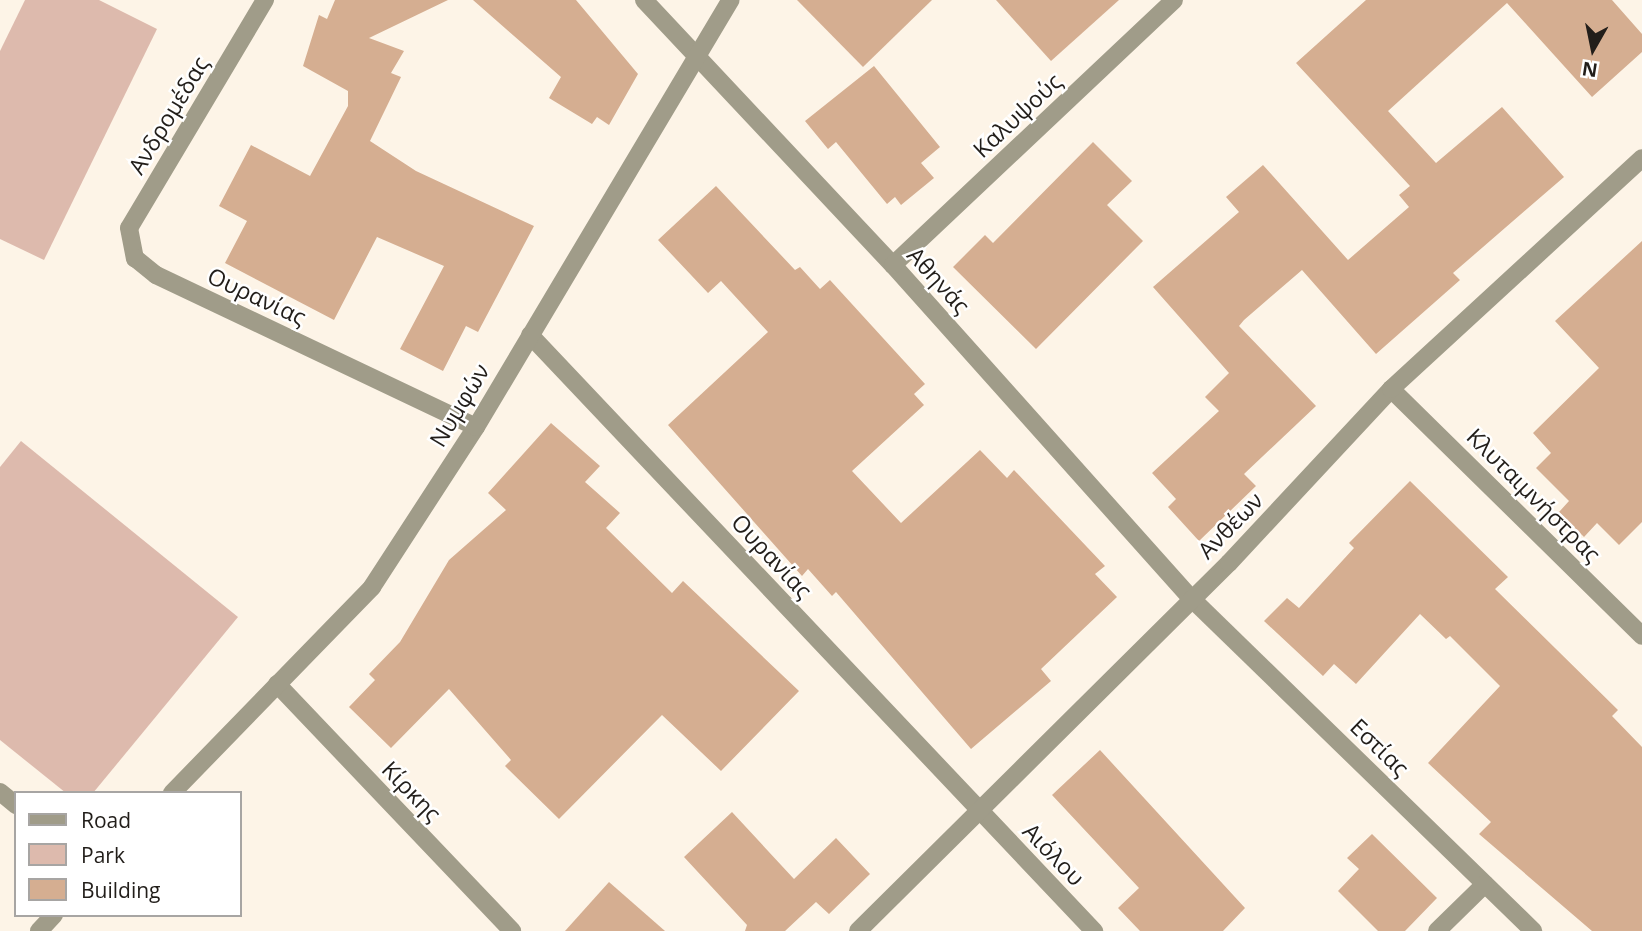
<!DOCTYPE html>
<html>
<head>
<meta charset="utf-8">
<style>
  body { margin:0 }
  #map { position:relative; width:1642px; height:931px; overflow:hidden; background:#fdf4e7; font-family:"Open Sans",sans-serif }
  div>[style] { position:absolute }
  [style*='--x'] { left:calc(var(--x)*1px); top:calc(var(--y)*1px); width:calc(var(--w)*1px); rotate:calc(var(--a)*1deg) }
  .green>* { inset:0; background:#ddbaad }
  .building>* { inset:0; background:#d5ae91 }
  .minor>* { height:18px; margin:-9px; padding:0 9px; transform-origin:9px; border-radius:9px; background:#a09c89 }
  span { translate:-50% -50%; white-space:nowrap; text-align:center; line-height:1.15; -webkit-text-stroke:5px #fff; paint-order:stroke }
  .street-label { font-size:23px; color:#221e1a }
  .legend { position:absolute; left:14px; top:791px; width:228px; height:126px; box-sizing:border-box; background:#fff; border:2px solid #a7a5a3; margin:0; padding:9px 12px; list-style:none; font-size:21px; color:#221e1a }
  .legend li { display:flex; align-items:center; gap:14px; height:35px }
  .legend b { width:35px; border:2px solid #a7a5a3 }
  .north { position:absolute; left:1558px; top:14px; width:70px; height:70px; -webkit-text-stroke:5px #fff; paint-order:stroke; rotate:189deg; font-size:19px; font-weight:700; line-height:28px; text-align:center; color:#221e1a }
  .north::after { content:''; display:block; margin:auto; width:24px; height:32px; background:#221e1a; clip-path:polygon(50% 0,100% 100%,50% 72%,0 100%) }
</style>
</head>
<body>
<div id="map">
  <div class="green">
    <i style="clip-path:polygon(25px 0,99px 0,157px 29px,44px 260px,0 239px,0 51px)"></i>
    <i style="clip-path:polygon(21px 441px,238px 617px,93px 793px,66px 793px,0 740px,0 467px)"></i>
  </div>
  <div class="building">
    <i style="clip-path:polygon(335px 0,448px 0,369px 38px,404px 51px,391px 73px,401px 77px,370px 141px,416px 171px,534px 226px,478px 332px,466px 326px,443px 371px,400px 349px,444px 266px,377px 237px,334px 320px,225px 263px,247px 221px,219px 206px,251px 145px,310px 176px,348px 106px,348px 91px,303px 66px,319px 15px,327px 19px)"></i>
    <i style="clip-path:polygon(473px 0,576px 0,638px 74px,609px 125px,597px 117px,592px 124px,549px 98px,561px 77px)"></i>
    <i style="clip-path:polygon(797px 0,932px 0,863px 67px)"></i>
    <i style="clip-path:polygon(996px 0,1119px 0,1051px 61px)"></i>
    <i style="clip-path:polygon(1366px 0,1612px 0,1642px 34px,1642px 52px,1592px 97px,1507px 3px,1388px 111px,1436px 163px,1502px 107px,1564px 177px,1453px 273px,1460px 280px,1376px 354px,1302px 270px,1244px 320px,1239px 326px,1316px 406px,1244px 474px,1256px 486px,1199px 541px,1168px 507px,1176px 499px,1152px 473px,1219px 411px,1205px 397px,1229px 373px,1153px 287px,1239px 212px,1226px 197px,1263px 165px,1348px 260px,1409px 207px,1399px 195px,1410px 186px,1296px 63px)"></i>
    <i style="clip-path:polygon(874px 66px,940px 147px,921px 163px,934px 178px,901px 205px,895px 197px,887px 204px,836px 142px,828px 149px,805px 121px)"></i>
    <i style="clip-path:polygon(1093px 142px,1132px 181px,1107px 205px,1143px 241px,1036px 349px,953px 267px,985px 235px,993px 243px)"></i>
    <i style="clip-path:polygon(716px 186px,795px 270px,800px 267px,820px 289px,830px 280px,925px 384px,914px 394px,924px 405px,852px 471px,901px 523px,980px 450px,1007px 478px,1014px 470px,1105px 566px,1095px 574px,1117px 597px,1041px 669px,1051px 681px,971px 749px,836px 592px,832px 596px,808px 569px,802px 576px,668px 425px,768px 332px,721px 281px,708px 293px,658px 240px)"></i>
    <i style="clip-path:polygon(1642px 241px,1642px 522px,1619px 545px,1597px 523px,1584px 537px,1559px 512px,1569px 501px,1536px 468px,1551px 453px,1533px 433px,1599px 368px,1555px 321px)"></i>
    <i style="clip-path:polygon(551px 423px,600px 466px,585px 482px,620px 513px,606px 528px,672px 593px,683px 581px,799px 691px,721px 771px,662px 715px,559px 819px,505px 766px,511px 760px,449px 689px,391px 748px,349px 707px,375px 680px,369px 674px,400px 642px,449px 560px,506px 510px,488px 493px)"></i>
    <i style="clip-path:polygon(1410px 481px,1508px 577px,1495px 589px,1618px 710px,1612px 716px,1642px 747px,1642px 931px,1592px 931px,1479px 834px,1491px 822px,1428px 763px,1500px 686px,1450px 636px,1446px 639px,1420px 614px,1356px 684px,1334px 664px,1323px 676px,1264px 621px,1287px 598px,1299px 608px,1354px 548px,1349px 543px)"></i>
    <i style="clip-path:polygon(1100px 750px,1245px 908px,1223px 931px,1140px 931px,1118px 908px,1139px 888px,1052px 795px)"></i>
    <i style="clip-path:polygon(732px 812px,794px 879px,836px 838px,870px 874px,829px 914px,816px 902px,785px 931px,745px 931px,747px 925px,684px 857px)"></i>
    <i style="clip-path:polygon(1372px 834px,1437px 898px,1405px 931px,1378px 931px,1338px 891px,1359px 869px,1347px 858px)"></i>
    <i style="clip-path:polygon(609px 882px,665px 931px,565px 931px)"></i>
  </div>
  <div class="minor">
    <i style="--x:265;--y:0;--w:265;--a:120.8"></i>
    <i style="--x:129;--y:228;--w:31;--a:79"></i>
    <i style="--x:135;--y:258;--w:27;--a:39"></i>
    <i style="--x:156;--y:275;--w:354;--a:25.4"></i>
    <i style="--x:644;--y:0;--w:364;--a:46.8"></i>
    <i style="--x:893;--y:265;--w:448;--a:48.2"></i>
    <i style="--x:1192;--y:599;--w:476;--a:44.2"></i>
    <i style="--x:893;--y:265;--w:386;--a:-43.3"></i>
    <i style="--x:530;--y:335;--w:821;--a:46.58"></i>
    <i style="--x:1391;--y:389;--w:352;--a:44.5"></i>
    <i style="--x:277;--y:684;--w:341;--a:46.4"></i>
    <i style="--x:0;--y:792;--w:21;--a:39"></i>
    <i style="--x:172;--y:793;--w:287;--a:-45.8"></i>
    <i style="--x:372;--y:587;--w:191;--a:-57"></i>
    <i style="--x:476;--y:427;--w:497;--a:-59.2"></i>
    <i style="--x:39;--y:931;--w:22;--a:-47"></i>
    <i style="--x:858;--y:931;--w:523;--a:-44.77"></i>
    <i style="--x:1229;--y:563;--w:238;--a:-47"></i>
    <i style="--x:1391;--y:389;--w:341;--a:-42.6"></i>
    <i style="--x:1437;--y:931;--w:67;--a:-44.4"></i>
  </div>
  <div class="street-label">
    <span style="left:168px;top:115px;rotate:-59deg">Ανδρομέδας</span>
    <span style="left:1017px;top:115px;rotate:-43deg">Καλυψούς</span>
    <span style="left:939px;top:280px;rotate:48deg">Αθηνάς</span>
    <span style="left:257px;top:296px;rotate:25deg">Ουρανίας</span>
    <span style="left:459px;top:405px;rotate:-59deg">Νυμφών</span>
    <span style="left:1534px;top:495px;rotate:45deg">Κλυταιμνήστρας</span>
    <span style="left:1230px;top:525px;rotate:-46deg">Ανθέων</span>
    <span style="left:772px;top:556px;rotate:47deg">Ουρανίας</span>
    <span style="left:1380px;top:747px;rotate:44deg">Εστίας</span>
    <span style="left:412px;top:791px;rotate:46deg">Κίρκης</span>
    <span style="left:1054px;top:854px;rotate:46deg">Αιόλου</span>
  </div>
  <ul class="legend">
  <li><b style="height:9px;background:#a09c89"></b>Road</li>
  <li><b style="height:19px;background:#ddbaad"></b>Park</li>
  <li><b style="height:19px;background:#d5ae91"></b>Building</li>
  </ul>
  <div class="north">N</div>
</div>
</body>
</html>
